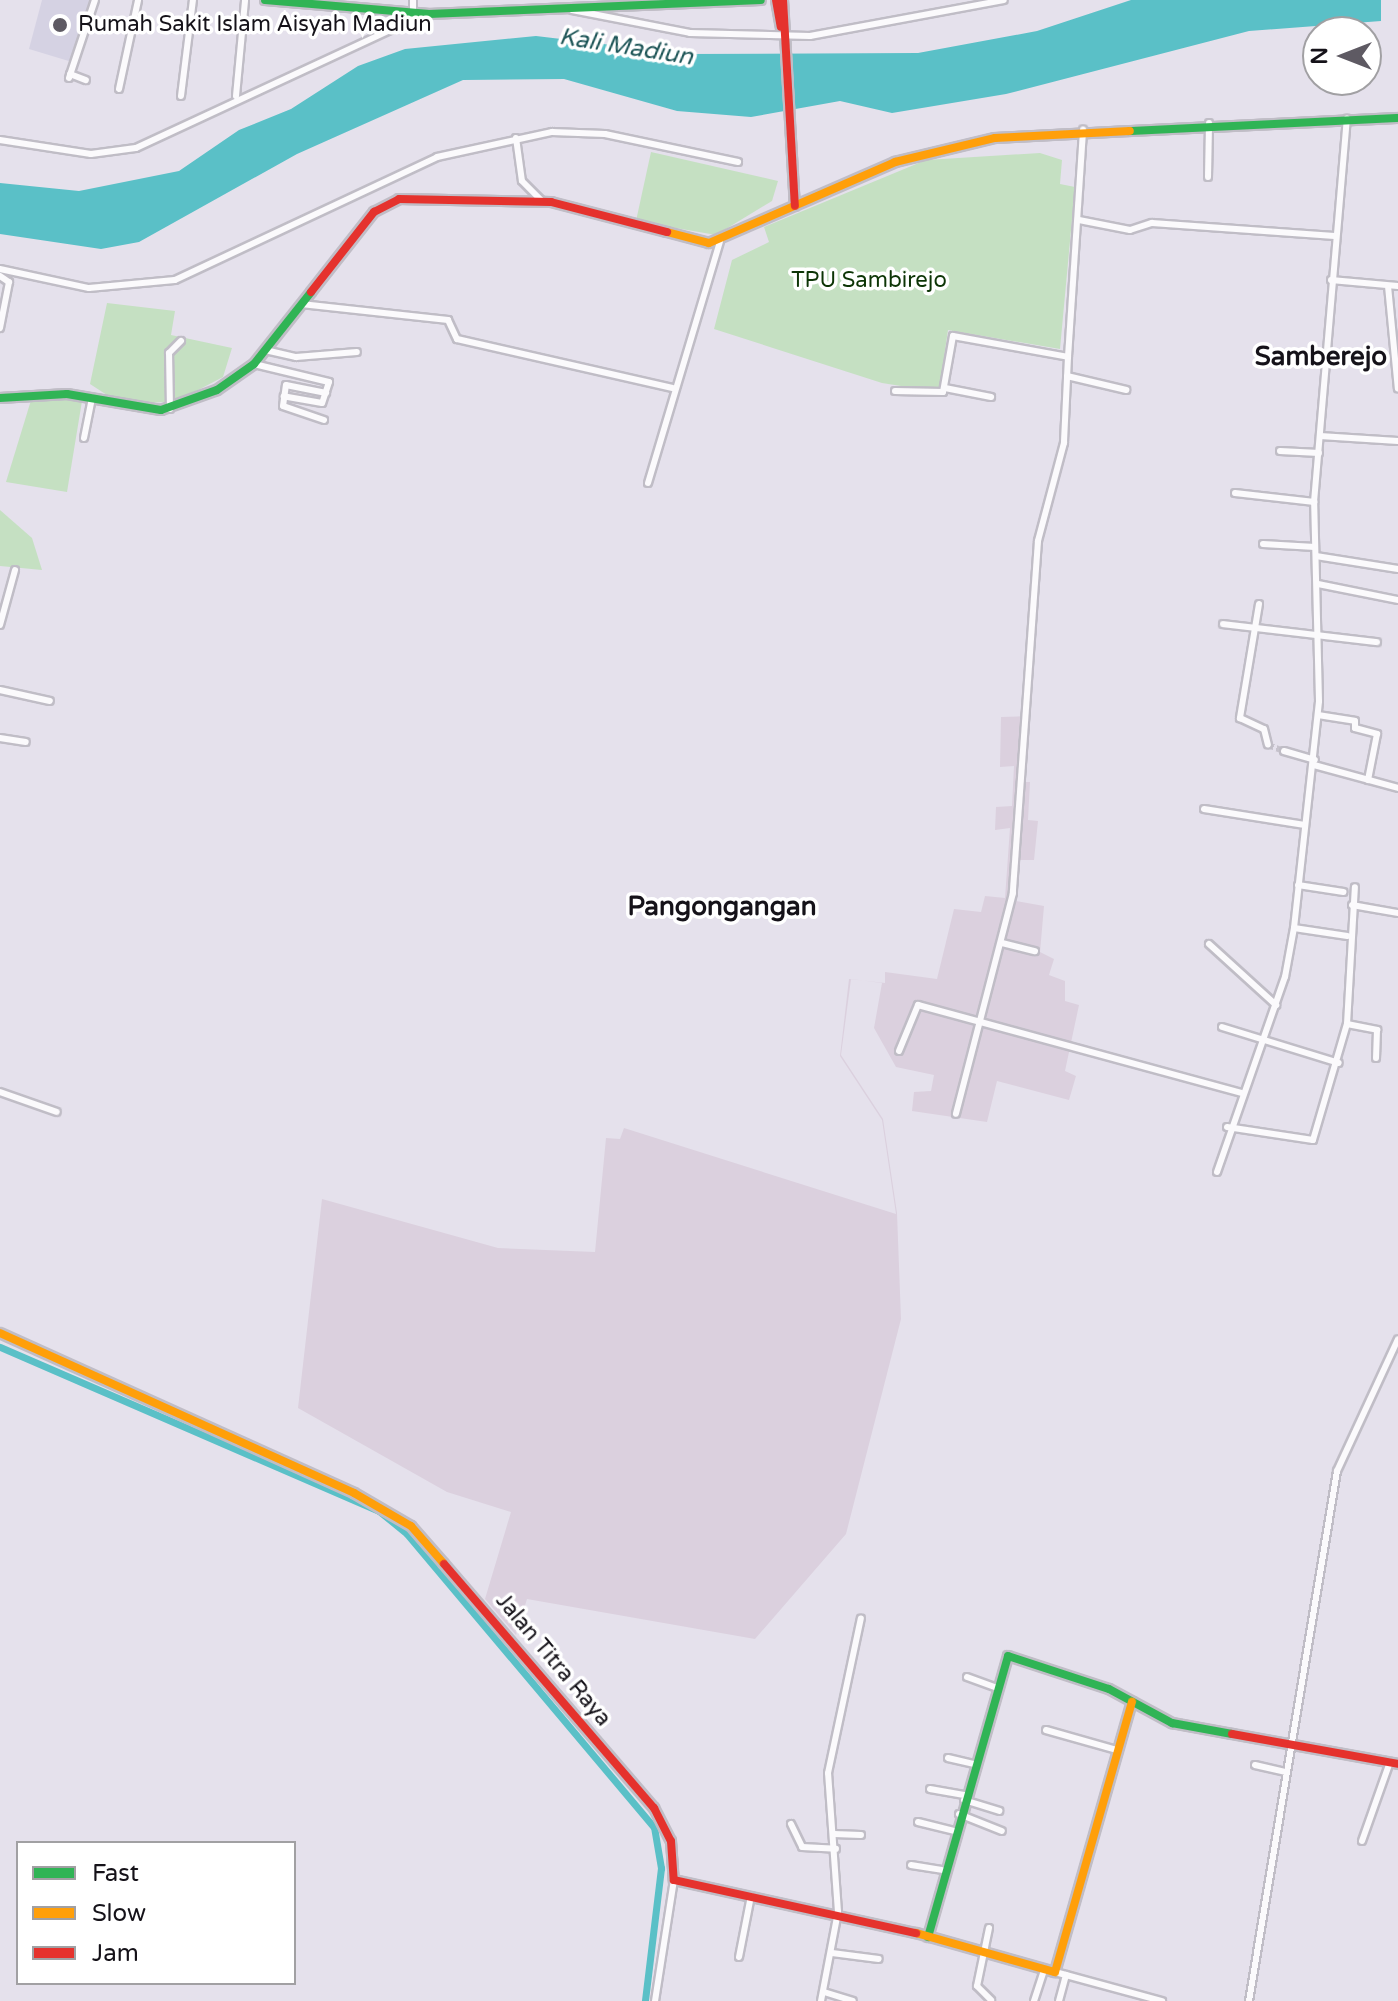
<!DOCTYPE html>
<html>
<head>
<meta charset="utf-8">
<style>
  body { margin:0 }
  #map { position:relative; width:1398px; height:2001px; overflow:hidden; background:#e5e1ec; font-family:"Varela Round",sans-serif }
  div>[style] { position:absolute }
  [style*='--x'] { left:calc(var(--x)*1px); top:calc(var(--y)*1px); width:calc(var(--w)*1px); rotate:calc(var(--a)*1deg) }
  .education>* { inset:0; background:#dbd0de }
  .medical>* { inset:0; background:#d5d2e3 }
  .green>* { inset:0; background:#c5e0c2 }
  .water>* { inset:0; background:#5ac0c7 }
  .canal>* { height:7px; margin:-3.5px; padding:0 3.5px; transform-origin:3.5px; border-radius:3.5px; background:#5ac0c7 }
  .street-tunnel>* { height:6px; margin-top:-3px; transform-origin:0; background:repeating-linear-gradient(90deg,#c6c2cc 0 6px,transparent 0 9px) }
  .roads { filter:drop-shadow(2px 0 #c0bdc6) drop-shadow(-2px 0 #c0bdc6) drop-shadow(0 2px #c0bdc6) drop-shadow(0 -2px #c0bdc6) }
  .street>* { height:6px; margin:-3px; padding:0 3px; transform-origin:3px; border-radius:3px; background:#fbfafc }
  .fast>* { height:8px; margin:-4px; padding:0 4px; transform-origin:4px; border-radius:4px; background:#30b455 }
  .slow>* { height:8px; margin:-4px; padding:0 4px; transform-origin:4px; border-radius:4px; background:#ff9f0a }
  .jam>* { height:8px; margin:-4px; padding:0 4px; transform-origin:4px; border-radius:4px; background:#e5322d }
  .dots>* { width:22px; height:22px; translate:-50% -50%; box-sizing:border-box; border:4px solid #fff; border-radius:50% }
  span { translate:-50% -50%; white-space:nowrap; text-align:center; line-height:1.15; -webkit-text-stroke:7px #fff; paint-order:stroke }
  .poi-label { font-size:22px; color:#151219 }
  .left { translate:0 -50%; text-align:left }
  .park-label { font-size:22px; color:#0d3506 }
  .street-label { font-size:22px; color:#151219 }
  .water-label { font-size:24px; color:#1c5456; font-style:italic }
  .quarter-label { font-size:26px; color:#151219; font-weight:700 }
  .legend { position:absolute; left:16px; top:1841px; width:280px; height:144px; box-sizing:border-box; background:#fff; border:2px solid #a1a0a3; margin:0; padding:10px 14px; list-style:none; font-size:24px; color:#151219 }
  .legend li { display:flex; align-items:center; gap:16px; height:40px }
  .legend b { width:40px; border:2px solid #a1a0a3 }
  .north { position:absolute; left:1302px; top:16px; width:80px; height:80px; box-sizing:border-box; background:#fff; border:2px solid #a1a0a3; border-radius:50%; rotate:270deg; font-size:22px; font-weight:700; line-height:32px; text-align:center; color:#151219 }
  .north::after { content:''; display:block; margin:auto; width:28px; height:36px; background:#5e5a63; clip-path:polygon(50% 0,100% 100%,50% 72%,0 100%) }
</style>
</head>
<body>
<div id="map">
  <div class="education">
    <i style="clip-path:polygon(1030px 716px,1024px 782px,1030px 782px,1028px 820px,1038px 821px,1034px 860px,1018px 860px,1016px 901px,1044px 906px,1040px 952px,1054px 959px,1049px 975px,1065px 981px,1065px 1001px,1079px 1005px,1065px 1071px,1076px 1076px,1069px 1100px,997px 1081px,987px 1122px,912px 1111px,914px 1092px,931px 1091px,934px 1075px,896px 1067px,874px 1028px,882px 983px,851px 979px,841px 1055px,883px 1119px,897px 1213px,901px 1319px,846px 1534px,755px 1639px,527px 1599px,516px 1635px,485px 1599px,511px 1512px,447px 1492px,298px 1408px,322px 1199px,498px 1248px,595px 1252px,606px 1138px,620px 1139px,624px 1128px,896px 1214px,882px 1120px,840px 1056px,849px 979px,885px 983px,885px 972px,937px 979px,954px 909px,981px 912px,985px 896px,1005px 898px,1010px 828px,995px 830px,996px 807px,1012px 806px,1014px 766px,1000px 767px,1001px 717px)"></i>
  </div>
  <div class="medical">
    <i style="clip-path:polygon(42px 0,92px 0,72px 62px,29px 49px)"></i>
  </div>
  <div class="green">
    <i style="clip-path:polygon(651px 152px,778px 181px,772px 201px,716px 235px,636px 221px)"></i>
    <i style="clip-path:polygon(1040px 153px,1062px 160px,1060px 184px,1075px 187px,1060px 349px,948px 330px,939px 392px,882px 383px,714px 329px,732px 260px,769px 242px,764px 227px,926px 160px)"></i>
    <i style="clip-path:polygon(107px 303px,175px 311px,171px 335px,232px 348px,223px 377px,177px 401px,149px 403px,110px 397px,90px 384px)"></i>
    <i style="clip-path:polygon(50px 395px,82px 401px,67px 492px,6px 482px,32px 397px)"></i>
    <i style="clip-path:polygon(0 510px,32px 538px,42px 570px,0 566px)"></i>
  </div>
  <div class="water">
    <i style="clip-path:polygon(1131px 0,1381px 0,1381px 21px,1249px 31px,1006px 94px,892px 113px,840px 101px,751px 117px,677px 111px,564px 79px,463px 80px,297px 154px,139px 242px,101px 249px,0 234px,0 183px,79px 191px,179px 171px,239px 130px,291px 109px,358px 66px,405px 49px,536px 36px,687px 54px,918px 53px,1037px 31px)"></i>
  </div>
  <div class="canal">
    <i style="--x:0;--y:1347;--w:413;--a:23.4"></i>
    <i style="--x:379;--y:1511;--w:36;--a:39"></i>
    <i style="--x:407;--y:1534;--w:383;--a:49.9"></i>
    <i style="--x:654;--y:1827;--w:42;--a:80.3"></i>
    <i style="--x:661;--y:1868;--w:134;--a:96.9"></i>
  </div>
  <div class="street-tunnel">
    <i style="--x:1268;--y:745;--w:17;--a:21"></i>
  </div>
  <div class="roads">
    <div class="street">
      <i style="--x:572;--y:10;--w:120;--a:11"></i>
      <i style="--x:690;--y:33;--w:120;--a:1.4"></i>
      <i style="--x:810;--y:36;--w:197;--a:-10.5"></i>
      <i style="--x:70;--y:74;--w:17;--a:21"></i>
      <i style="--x:69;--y:78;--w:82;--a:-71.6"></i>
      <i style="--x:119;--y:89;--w:91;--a:-77.9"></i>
      <i style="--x:181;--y:96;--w:97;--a:-82.9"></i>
      <i style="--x:236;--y:96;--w:96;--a:-84.6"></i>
      <i style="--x:516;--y:138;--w:43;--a:82.1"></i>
      <i style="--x:522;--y:181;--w:28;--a:45"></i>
      <i style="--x:0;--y:140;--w:92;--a:8.7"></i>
      <i style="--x:91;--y:154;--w:45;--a:-7.6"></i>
      <i style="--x:136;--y:148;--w:280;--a:-24.9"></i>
      <i style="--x:390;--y:30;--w:28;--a:-35"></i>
      <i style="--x:413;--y:14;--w:14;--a:-90"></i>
      <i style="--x:1208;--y:177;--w:54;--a:-88.9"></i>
      <i style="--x:1079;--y:220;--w:52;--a:11.1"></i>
      <i style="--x:1130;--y:230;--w:23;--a:-18"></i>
      <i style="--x:1152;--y:223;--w:183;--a:4.1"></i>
      <i style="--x:0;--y:269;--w:91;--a:12.1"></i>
      <i style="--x:89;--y:288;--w:86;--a:-5.3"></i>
      <i style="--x:175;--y:280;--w:289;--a:-25.1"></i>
      <i style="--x:437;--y:157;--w:118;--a:-12.3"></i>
      <i style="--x:552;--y:132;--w:53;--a:2.2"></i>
      <i style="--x:605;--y:134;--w:136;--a:11.9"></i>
      <i style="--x:0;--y:276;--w:11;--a:34"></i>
      <i style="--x:9;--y:282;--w:47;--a:101.1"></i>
      <i style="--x:1331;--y:280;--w:67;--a:5.1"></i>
      <i style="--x:1388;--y:286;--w:103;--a:84.5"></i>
      <i style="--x:301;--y:304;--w:148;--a:6.2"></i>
      <i style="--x:448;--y:320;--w:21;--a:65"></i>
      <i style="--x:457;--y:339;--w:221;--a:12.8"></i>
      <i style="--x:265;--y:350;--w:32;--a:13"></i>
      <i style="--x:296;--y:357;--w:61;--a:-4.7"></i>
      <i style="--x:1068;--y:357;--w:228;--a:-86.2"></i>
      <i style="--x:254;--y:364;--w:77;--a:13.5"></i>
      <i style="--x:329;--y:382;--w:22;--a:108"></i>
      <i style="--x:322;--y:403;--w:39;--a:-170"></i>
      <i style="--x:1067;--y:376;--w:61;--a:13.3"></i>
      <i style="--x:945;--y:388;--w:47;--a:11.1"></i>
      <i style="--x:895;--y:391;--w:48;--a:1.2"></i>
      <i style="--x:943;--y:392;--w:57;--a:-79.9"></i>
      <i style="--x:953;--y:336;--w:117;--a:10.3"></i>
      <i style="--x:1068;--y:357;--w:86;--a:92.7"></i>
      <i style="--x:1064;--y:443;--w:101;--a:104.9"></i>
      <i style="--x:1038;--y:541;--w:353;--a:94.1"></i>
      <i style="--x:1013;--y:893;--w:228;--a:104.5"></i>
      <i style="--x:170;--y:409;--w:56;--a:-91"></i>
      <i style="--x:169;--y:353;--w:17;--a:-45"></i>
      <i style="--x:324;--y:420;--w:43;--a:-161.1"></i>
      <i style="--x:283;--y:406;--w:21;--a:-82"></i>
      <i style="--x:286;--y:385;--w:41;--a:11.3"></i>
      <i style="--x:1320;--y:436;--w:78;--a:3.7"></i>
      <i style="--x:84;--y:438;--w:41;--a:-78.7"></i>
      <i style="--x:1280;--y:451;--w:39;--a:3"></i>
      <i style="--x:648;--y:483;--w:252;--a:-73.4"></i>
      <i style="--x:1235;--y:493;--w:80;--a:6.5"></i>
      <i style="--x:1263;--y:544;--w:52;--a:3.3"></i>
      <i style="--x:1316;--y:556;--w:83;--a:9"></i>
      <i style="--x:1318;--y:584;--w:82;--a:11.3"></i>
      <i style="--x:1259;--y:604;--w:116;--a:99.5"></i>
      <i style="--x:1240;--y:718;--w:26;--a:25"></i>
      <i style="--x:1264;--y:729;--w:16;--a:76"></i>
      <i style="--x:1223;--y:624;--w:155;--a:6.7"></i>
      <i style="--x:0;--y:625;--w:57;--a:-74.7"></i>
      <i style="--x:0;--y:690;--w:51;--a:12.4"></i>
      <i style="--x:1318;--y:715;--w:37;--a:9"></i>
      <i style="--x:1355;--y:721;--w:7;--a:90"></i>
      <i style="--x:1355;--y:728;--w:23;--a:15"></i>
      <i style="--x:1377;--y:734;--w:47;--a:101.1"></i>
      <i style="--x:0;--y:738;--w:26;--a:9"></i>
      <i style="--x:1284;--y:751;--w:32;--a:16"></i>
      <i style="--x:1314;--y:765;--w:87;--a:15.3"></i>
      <i style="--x:1204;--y:809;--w:102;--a:9"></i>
      <i style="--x:1298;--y:885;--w:46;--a:8.8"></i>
      <i style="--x:1352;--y:905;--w:47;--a:9.9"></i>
      <i style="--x:1294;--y:928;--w:54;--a:8.6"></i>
      <i style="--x:1002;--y:943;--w:34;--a:14"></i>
      <i style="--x:1209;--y:944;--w:91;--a:42.3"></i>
      <i style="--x:1347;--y:1024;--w:31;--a:11"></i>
      <i style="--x:1377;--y:1030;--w:28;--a:92"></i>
      <i style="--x:1222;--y:1027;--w:122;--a:17.1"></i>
      <i style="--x:899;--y:1051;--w:50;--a:-67.6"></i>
      <i style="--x:918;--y:1005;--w:335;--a:15.2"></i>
      <i style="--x:0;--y:1092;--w:60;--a:19.3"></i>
      <i style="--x:1227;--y:1127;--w:87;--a:8.6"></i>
      <i style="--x:1313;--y:1140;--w:121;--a:-73.7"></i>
      <i style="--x:1347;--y:1024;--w:137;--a:-86.7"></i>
      <i style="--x:1217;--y:1172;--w:207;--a:-70.8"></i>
      <i style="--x:1285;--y:977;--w:50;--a:-79.6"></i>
      <i style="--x:1294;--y:928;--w:228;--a:-83.7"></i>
      <i style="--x:1319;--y:701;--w:199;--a:-91.4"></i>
      <i style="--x:1314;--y:502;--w:385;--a:-85.1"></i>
      <i style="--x:967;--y:1677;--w:30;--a:20"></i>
      <i style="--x:1046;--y:1730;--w:74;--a:15.7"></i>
      <i style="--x:948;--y:1758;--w:26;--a:13"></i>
      <i style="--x:1255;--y:1765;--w:32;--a:13"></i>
      <i style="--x:930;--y:1789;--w:36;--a:10"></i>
      <i style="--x:964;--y:1800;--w:37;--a:17"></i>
      <i style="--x:959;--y:1814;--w:46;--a:21.6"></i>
      <i style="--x:918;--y:1822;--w:36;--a:14"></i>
      <i style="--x:791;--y:1824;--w:25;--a:64"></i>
      <i style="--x:802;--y:1847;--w:34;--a:3"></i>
      <i style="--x:834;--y:1834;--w:27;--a:2"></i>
      <i style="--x:1362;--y:1841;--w:84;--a:-70.5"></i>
      <i style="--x:911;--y:1865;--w:31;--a:9"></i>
      <i style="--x:989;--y:1928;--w:59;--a:101.7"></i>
      <i style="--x:977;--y:1986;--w:20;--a:45"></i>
      <i style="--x:832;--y:1953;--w:47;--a:7.3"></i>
      <i style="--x:739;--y:1957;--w:62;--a:-78.9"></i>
      <i style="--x:1055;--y:1972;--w:111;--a:15.2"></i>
      <i style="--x:824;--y:1992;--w:30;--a:17"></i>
      <i style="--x:655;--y:2001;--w:122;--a:-81.1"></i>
      <i style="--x:821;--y:2001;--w:91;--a:-79.2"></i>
      <i style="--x:838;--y:1912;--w:139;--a:-94.1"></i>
      <i style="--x:828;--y:1773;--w:158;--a:-78"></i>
      <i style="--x:1034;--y:2001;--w:33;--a:-72"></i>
      <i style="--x:1059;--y:2001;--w:27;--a:-75"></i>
      <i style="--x:1249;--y:2001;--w:537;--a:-80.57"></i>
      <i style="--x:1337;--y:1471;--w:145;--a:-65.2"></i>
    </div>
    <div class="fast">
      <i style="--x:265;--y:0;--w:165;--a:4.9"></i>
      <i style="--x:429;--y:14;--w:332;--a:-2.4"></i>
      <i style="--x:1130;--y:131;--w:268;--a:-2.8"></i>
      <i style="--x:0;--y:398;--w:67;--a:-3.4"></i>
      <i style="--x:67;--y:394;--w:95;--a:9.7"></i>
      <i style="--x:161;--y:410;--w:59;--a:-19.7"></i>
      <i style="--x:217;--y:390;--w:45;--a:-35.1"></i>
      <i style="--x:254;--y:364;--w:92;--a:-51.6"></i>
      <i style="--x:928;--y:1937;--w:292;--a:-74.1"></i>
      <i style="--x:1008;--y:1656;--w:106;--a:18.1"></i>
      <i style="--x:1109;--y:1689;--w:72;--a:28.4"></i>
      <i style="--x:1172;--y:1723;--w:61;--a:10.4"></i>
    </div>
    <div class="slow">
      <i style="--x:667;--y:232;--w:43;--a:14.7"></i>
      <i style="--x:709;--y:243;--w:203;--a:-23.5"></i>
      <i style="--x:895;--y:162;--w:103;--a:-13.5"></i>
      <i style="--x:995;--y:138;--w:135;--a:-3"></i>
      <i style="--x:0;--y:1333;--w:388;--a:24.3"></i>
      <i style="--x:354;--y:1493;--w:66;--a:30.1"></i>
      <i style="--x:411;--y:1526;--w:50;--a:49"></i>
      <i style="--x:916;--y:1933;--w:144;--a:15.7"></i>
      <i style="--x:1055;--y:1972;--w:281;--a:-74.1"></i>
    </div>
    <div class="jam">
      <i style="--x:776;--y:0;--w:27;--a:80"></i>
      <i style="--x:783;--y:0;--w:206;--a:86.7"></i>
      <i style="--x:311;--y:292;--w:102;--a:-51.8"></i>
      <i style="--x:374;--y:212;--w:28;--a:-27"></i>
      <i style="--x:399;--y:199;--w:152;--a:1.1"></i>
      <i style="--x:551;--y:202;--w:120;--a:14.5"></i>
      <i style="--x:444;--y:1564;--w:322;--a:49.3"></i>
      <i style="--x:654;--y:1808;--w:37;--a:63"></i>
      <i style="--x:671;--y:1841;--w:39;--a:86"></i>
      <i style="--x:674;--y:1880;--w:248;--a:12.4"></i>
      <i style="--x:1232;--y:1734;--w:169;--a:10.2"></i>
    </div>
  </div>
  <div class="dots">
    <i style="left:60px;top:25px;background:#5e5a63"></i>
  </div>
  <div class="poi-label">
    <span class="left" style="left:78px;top:25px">Rumah Sakit Islam Aisyah Madiun</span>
  </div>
  <div class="park-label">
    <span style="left:869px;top:281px">TPU Sambirejo</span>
  </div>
  <div class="street-label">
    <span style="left:553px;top:1660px;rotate:50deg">Jalan Titra Raya</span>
  </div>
  <div class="water-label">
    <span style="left:626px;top:47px;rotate:9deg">Kali Madiun</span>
  </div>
  <div class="quarter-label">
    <span style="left:1321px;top:357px">Samberejo</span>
    <span style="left:722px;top:907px">Pangongangan</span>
  </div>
  <ul class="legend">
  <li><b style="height:10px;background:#30b455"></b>Fast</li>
  <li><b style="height:10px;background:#ff9f0a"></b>Slow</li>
  <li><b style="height:10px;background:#e5322d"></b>Jam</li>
  </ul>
  <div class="north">N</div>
</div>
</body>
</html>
